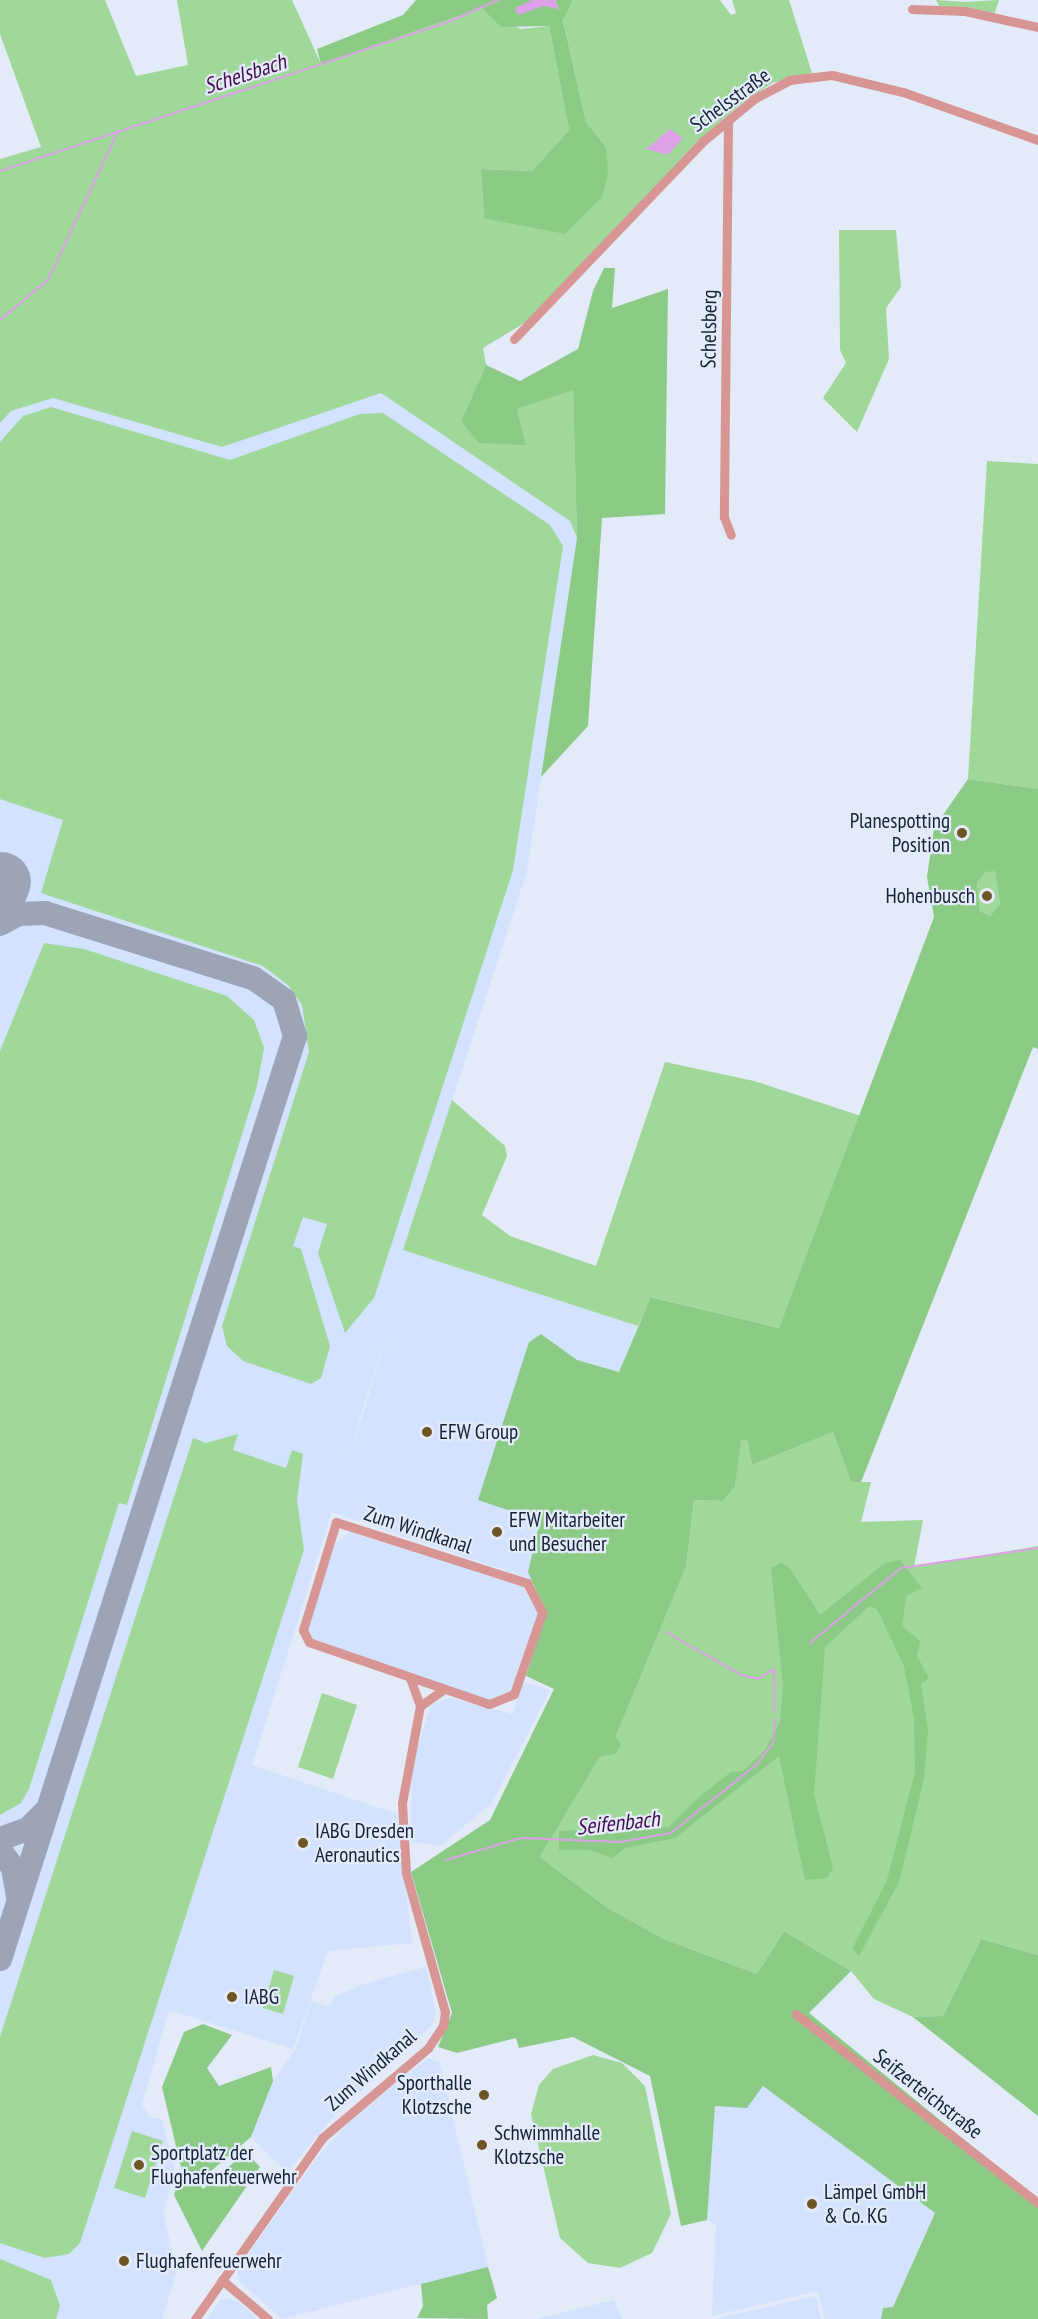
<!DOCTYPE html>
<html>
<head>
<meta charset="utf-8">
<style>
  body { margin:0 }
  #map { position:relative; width:1038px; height:2319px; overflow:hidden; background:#e3eaf8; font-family:"PT Sans Narrow",sans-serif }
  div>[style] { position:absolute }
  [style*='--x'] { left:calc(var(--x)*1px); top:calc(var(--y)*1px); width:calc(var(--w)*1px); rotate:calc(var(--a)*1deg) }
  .built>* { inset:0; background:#d2e2ff }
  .green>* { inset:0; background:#9fd898 }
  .forest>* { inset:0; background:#8ccb86 }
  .water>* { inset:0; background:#dda1e7 }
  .stream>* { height:2px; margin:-1px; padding:0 1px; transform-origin:1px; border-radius:1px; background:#dda1e7 }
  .taxiway>* { height:24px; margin:-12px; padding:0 12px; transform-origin:12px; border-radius:12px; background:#9ca4b6 }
  .runway>* { height:58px; margin:-29px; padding:0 29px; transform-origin:29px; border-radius:29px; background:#9ca4b6 }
  .minor>* { height:9px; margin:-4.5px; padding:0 4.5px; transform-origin:4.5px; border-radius:4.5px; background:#d79693 }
  .dots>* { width:16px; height:16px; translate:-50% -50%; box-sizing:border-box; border:3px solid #e3eaf8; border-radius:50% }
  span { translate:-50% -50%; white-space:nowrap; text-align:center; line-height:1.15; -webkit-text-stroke:4.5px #e3eaf8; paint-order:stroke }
  .street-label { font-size:21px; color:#142138 }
  .poi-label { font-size:21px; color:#142138 }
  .right { translate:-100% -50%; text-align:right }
  .left { translate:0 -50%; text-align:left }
  .water-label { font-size:22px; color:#450e4d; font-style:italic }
</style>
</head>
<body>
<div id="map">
  <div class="built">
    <i style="clip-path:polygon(evenodd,381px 393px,570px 521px,577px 538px,527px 871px,403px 1250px,638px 1326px,619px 1372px,577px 1360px,541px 1334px,529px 1342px,541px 1521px,531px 1579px,332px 1512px,252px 1765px,397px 1814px,412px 1943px,328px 1951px,293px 2049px,169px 2010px,142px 2105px,150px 2117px,162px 2120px,175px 2171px,163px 2214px,177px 2270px,162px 2319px,0 2319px,0 423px,11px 411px,53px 398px,222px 447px,381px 393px,388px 1334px,388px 1335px,346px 1466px,364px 1404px,388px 1334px)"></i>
    <i style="clip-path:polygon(350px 1532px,523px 1587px,538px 1614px,510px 1691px,488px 1700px,313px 1641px,308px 1625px,335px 1544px)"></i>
    <i style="clip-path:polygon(523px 1682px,550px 1690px,492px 1803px,440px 1846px,411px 1842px,412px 1765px,431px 1705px,449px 1698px,513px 1714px)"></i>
    <i style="clip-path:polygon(426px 1967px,436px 2012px,432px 2025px,336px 2114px,287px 2172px,251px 2137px,273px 2081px,295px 2050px,311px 2001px,330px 2007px,334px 1997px,363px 1984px)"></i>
    <i style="clip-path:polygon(428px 2058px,440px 2063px,488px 2267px,282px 2319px,239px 2281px,237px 2270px,315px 2160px,349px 2122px)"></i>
    <i style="clip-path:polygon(763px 2086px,935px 2213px,893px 2307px,883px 2308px,881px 2319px,825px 2319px,818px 2291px,712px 2316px,716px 2224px,707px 2220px,715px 2106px)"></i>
    <i style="clip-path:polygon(816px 2296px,821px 2319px,715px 2319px)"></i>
    <i style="clip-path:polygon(229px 2299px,240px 2303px,258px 2319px,207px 2319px,220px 2300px)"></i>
    <i style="clip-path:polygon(614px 2300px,622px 2319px,537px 2319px)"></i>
  </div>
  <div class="green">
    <i style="clip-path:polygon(evenodd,0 0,105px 0,136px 76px,188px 65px,177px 0,292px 0,321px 64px,482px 8px,521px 29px,549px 26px,569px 130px,532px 171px,481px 169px,484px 218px,606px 147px,586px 122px,563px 19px,573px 0,720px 0,731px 15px,736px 13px,732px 0,789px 0,812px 73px,772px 83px,741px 104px,697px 142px,526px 322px,483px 348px,486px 365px,461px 421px,526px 445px,517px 409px,573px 389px,577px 538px,570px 521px,381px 393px,222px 447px,53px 398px,11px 411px,0 423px,0 159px,41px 147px,0 34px,0 0,670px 129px,678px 142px,668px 154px,660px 150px,660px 138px,670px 129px)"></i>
    <i style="clip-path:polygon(936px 0,964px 2px,999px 0,994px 15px,939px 6px)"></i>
    <i style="clip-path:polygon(839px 230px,896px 230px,901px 287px,886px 308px,889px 359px,857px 432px,823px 398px,846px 363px,840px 350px)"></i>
    <i style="clip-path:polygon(51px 407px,230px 460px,360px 414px,383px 413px,550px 525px,563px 546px,513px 870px,374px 1298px,345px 1333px,318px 1253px,327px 1224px,303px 1217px,293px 1246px,301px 1249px,330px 1346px,321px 1378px,311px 1384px,243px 1361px,227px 1346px,222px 1326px,309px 1052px,302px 1005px,288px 985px,263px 966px,41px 893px,63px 820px,0 799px,0 442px,23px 416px)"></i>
    <i style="clip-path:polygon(987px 461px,1038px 464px,1038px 789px,968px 779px)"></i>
    <i style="clip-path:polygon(995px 870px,1000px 904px,990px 916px,980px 911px,977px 883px,985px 871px)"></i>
    <i style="clip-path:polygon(44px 943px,84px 949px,227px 996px,254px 1020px,264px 1048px,257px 1086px,127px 1505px,119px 1503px,29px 1789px,21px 1803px,0 1815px,0 1051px)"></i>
    <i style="clip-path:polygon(665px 1062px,754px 1081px,861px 1116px,779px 1328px,652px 1297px,638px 1326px,403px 1250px,452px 1100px,505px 1146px,507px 1156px,482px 1215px,510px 1236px,596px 1266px)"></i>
    <i style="clip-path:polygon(833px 1432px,851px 1482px,871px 1482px,861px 1522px,923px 1520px,914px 1567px,1038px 1546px,1038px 1955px,981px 1939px,943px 2016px,913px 2017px,874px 1999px,851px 1971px,784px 1931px,757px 1974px,664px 1939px,608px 1908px,540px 1857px,600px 1757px,616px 1754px,620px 1745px,616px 1736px,686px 1567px,694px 1500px,723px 1501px,735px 1487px,740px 1440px,747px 1440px,752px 1465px)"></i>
    <i style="clip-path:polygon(238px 1434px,233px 1450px,286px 1468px,292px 1450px,303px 1454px,297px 1500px,304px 1550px,80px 2243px,69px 2254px,45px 2258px,0 2243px,0 2037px,193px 1438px,206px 1443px)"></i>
    <i style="clip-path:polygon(322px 1693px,357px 1705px,333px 1779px,298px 1767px)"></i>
    <i style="clip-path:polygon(274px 1970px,294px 1976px,283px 2014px,263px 2008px)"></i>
    <i style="clip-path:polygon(593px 2055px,622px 2063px,645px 2086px,671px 2214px,652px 2253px,620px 2268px,588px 2263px,560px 2238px,531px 2114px,539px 2085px,553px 2069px)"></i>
    <i style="clip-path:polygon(132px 2131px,163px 2141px,145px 2198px,114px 2188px)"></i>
    <i style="clip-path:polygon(0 2259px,51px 2280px,60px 2306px,56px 2319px,0 2319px)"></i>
  </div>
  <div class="forest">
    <i style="clip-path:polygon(416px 0,532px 0,559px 9px,555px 0,573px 0,563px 20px,586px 122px,606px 147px,608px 173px,602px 197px,565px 234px,484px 218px,481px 169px,532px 171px,569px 130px,549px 26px,501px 27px,482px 8px,321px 64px,317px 49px,403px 15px)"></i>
    <i style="clip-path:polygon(604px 268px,615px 268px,612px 308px,668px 289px,665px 514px,602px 518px,588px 726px,541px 777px,577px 538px,573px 390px,517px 409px,526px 445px,479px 443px,461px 421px,486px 365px,520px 381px,578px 349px,593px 291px)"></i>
    <i style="clip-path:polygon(evenodd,968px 779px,1038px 789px,1038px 1049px,1033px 1047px,861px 1482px,851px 1482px,833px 1432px,752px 1465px,747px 1440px,741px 1440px,735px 1487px,723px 1501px,694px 1500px,686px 1567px,616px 1736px,621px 1745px,616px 1754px,600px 1757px,540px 1857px,608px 1908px,664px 1939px,757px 1974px,784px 1931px,851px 1971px,809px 2013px,1038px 2200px,1038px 2319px,881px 2319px,883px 2308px,893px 2307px,935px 2213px,763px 2086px,747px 2108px,715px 2106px,707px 2220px,681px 2226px,650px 2076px,573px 2037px,519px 2048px,516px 2038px,457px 2053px,438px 2047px,452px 2013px,411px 1872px,490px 1820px,554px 1689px,526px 1676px,546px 1613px,528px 1572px,540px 1521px,478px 1500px,529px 1342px,541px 1334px,577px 1360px,619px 1372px,651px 1297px,779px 1328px,934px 917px,927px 877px,934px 828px,968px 779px,995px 871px,1000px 904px,990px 916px,980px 911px,977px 883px,985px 872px,995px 871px)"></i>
    <i style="clip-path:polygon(900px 1560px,922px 1588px,906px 1596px,902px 1626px,920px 1641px,917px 1656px,929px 1678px,921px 1684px,928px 1730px,924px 1779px,899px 1882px,859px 1956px,852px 1949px,887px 1880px,915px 1772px,914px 1719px,904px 1666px,877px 1609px,869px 1606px,825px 1647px,814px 1794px,833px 1868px,827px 1878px,805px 1880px,779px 1756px,675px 1838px,625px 1848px,612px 1858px,590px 1850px,559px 1850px,559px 1831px,669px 1827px,699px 1797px,731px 1772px,743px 1771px,765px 1750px,780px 1722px,783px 1686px,771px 1568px,781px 1563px,789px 1567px,820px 1615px,885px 1563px)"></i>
    <i style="clip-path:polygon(981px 1939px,1038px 1955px,1038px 2116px,913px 2017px,943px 2016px)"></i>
    <i style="clip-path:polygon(203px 2024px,232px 2035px,207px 2068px,219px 2086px,271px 2067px,273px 2081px,251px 2137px,198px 2182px,203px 2189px,246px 2152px,260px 2167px,202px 2251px,174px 2195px,182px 2171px,162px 2087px,184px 2032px)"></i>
    <i style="clip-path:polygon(488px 2267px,497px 2298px,487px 2305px,488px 2319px,417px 2318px,423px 2306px,421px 2284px)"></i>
  </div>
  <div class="water">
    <i style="clip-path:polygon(532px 0,555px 0,559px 9px,544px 6px,518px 15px,515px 8px)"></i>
    <i style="clip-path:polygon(670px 129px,683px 138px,668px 155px,646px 149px)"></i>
  </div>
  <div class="stream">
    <i style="--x:0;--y:171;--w:478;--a:-18.4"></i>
    <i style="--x:453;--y:20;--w:49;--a:-24"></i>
    <i style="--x:0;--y:320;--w:62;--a:-39.8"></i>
    <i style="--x:48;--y:280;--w:165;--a:-64.8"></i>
    <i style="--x:666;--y:1632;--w:86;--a:29.8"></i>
    <i style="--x:741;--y:1675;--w:17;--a:13"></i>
    <i style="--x:758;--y:1679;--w:19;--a:-32"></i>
    <i style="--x:774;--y:1669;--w:43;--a:90"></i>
    <i style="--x:810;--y:1643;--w:118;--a:-39.5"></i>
    <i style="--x:901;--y:1568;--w:138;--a:-8.3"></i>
    <i style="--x:446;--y:1860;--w:78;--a:-16.3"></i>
    <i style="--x:521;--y:1838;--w:99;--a:2.3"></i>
    <i style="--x:620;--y:1842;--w:52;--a:-10"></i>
    <i style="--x:671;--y:1833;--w:110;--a:-38.7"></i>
    <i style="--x:757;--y:1764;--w:26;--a:-53"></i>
    <i style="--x:773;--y:1743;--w:24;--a:-85"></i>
  </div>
  <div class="taxiway">
    <i style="--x:0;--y:924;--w:21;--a:-28"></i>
    <i style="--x:19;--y:914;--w:26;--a:-2"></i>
    <i style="--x:45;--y:913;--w:218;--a:17.4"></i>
    <i style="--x:253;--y:978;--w:38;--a:35"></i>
    <i style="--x:284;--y:1000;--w:38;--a:73"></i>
    <i style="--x:295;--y:1036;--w:969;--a:107.72"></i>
    <i style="--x:0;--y:1839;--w:30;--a:-20"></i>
    <i style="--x:28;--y:1829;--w:25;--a:-45"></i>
    <i style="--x:0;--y:1850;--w:22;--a:54"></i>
    <i style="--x:13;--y:1868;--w:28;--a:80"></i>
  </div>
  <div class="runway">
    <i style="--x:0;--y:887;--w:6;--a:-72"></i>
  </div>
  <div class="minor">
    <i style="--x:912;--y:9;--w:53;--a:2.2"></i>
    <i style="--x:965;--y:11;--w:75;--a:12.4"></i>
    <i style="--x:728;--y:121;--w:396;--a:90.6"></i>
    <i style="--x:724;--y:517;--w:19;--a:69"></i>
    <i style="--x:514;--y:339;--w:272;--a:-46.3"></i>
    <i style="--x:702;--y:142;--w:67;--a:-39.6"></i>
    <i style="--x:754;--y:99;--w:40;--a:-28"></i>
    <i style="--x:789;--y:80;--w:43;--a:-6.6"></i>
    <i style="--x:832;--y:75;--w:73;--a:13.5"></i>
    <i style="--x:903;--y:92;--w:143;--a:19.6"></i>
    <i style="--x:336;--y:1522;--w:201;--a:17.7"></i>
    <i style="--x:527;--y:1583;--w:34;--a:63"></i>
    <i style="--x:542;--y:1613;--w:86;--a:109.1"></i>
    <i style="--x:514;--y:1694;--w:27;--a:158"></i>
    <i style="--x:489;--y:1704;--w:190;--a:-161"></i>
    <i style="--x:309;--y:1642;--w:13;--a:-117"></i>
    <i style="--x:303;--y:1630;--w:113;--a:-73"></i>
    <i style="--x:410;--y:1678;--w:30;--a:70"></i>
    <i style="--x:796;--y:2014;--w:307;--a:38"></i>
    <i style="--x:222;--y:2280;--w:60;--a:40.3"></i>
    <i style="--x:195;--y:2319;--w:221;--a:-54.9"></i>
    <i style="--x:322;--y:2138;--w:139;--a:-40.3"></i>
    <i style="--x:428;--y:2048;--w:27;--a:-56"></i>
    <i style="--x:443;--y:2026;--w:14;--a:-82"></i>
    <i style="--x:445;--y:2012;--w:144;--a:-105.7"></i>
    <i style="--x:406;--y:1873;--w:70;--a:-93.3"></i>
    <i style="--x:402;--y:1803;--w:99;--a:-79.5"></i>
    <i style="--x:420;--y:1706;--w:29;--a:-35"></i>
  </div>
  <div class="dots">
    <i style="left:962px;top:833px;background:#6d5526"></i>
    <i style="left:987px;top:896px;background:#6d5526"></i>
    <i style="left:427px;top:1432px;background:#6d5526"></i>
    <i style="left:497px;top:1532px;background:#6d5526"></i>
    <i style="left:303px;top:1843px;background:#6d5526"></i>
    <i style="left:232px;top:1997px;background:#6d5526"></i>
    <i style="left:484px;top:2095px;background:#6d5526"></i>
    <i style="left:482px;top:2145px;background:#6d5526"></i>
    <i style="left:139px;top:2165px;background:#6d5526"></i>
    <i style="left:812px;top:2204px;background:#6d5526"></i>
    <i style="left:124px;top:2261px;background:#6d5526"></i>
  </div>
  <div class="street-label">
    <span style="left:730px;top:100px;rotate:-36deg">Schelsstraße</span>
    <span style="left:709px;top:329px;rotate:-89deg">Schelsberg</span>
    <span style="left:418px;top:1530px;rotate:18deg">Zum Windkanal</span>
    <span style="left:371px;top:2070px;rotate:-41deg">Zum Windkanal</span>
    <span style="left:928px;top:2094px;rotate:38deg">Seifzerteichstraße</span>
  </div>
  <div class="poi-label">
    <span class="right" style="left:950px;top:833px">Planespotting<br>Position</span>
    <span class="right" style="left:975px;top:896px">Hohenbusch</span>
    <span class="left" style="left:439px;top:1432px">EFW Group</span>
    <span class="left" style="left:509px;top:1532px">EFW Mitarbeiter<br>und Besucher</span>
    <span class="left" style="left:315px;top:1843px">IABG Dresden<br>Aeronautics</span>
    <span class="left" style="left:244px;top:1997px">IABG</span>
    <span class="right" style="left:472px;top:2095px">Sporthalle<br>Klotzsche</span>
    <span class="left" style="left:494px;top:2145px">Schwimmhalle<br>Klotzsche</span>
    <span class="left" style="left:151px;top:2165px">Sportplatz der<br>Flughafenfeuerwehr</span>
    <span class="left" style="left:824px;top:2204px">Lämpel GmbH<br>&amp; Co. KG</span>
    <span class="left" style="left:136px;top:2261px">Flughafenfeuerwehr</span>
  </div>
  <div class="water-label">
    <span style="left:245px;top:74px;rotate:-18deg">Schelsbach</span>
    <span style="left:618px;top:1823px;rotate:-6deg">Seifenbach</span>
  </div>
</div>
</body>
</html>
